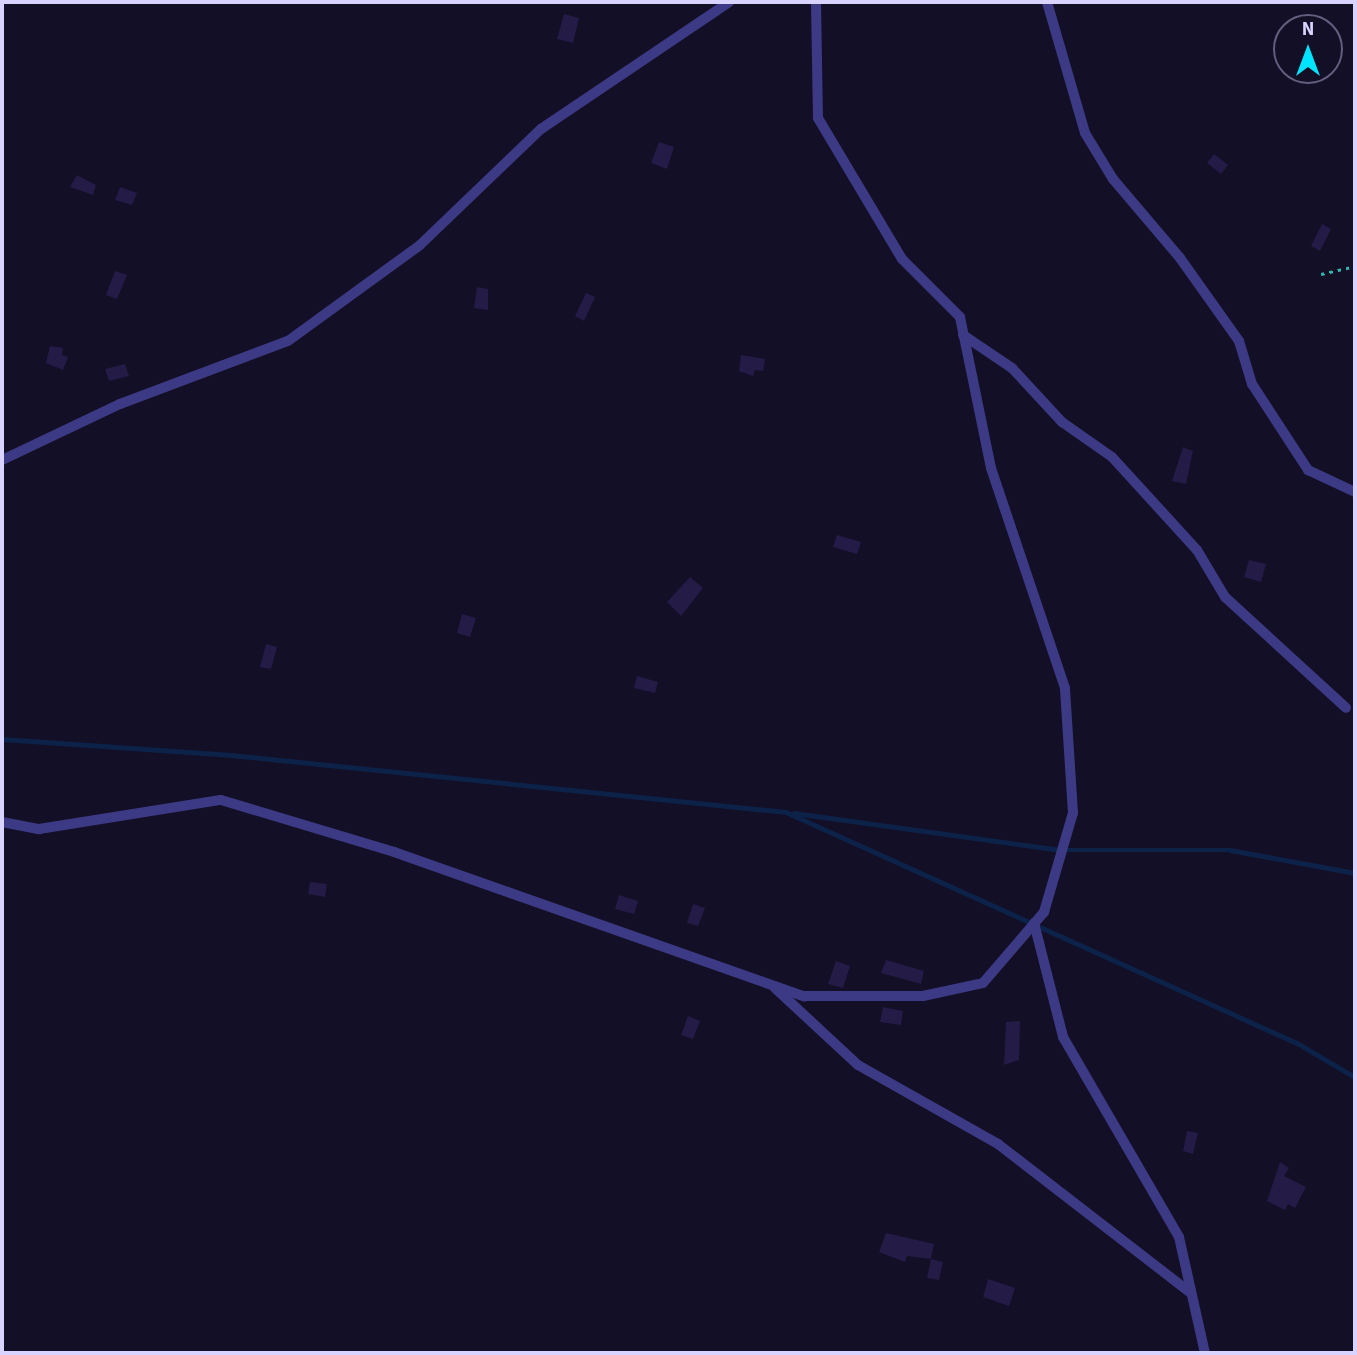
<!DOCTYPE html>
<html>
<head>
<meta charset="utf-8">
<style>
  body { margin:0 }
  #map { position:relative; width:1357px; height:1355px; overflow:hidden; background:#130f26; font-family:"Source Sans 3",sans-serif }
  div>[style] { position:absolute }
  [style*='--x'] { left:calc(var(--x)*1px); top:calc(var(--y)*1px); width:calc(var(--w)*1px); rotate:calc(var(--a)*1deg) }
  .stream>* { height:4.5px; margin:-2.25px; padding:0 2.25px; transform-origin:2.25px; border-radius:2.25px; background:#0c2248 }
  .building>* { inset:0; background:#241b47 }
  .path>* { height:2.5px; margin-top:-1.25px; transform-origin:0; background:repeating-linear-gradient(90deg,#2fb8b0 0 3.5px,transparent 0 8.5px) }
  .street>* { height:10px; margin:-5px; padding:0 5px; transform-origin:5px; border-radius:5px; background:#3d3a85 }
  span { translate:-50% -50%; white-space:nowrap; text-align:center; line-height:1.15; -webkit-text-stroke:7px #130f26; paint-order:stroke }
  .frame { position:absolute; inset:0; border:4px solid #d9d4ff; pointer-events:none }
  .north { position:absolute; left:1273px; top:14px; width:70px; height:70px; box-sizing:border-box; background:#130f26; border:2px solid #625e7d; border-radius:50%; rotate:0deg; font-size:19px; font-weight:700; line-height:28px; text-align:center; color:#d9d4ff }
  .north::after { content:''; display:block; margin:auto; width:24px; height:32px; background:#00e5ff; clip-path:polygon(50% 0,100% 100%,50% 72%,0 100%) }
</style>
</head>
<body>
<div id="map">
  <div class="stream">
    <i style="--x:2;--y:739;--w:230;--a:4"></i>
    <i style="--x:231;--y:755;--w:558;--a:5.86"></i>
    <i style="--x:786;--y:812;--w:561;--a:24.33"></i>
    <i style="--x:1297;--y:1043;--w:67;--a:30.4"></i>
    <i style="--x:794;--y:813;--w:271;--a:7.9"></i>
    <i style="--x:1062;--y:850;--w:168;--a:0"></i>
    <i style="--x:1230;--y:850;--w:127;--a:10.4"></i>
  </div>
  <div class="building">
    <i style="clip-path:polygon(564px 14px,579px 18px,573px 43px,557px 39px)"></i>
    <i style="clip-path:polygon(659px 142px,674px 147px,667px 169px,651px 163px)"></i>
    <i style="clip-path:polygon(1214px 154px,1228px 165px,1221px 174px,1207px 163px)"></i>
    <i style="clip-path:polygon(77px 175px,96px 185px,93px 195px,70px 187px)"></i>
    <i style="clip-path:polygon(120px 187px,137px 193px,132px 205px,115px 200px)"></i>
    <i style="clip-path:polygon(1322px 224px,1331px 229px,1320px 251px,1311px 246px)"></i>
    <i style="clip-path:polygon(115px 271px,127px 275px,117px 299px,106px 295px)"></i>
    <i style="clip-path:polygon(477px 287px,488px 289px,488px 310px,474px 308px)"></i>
    <i style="clip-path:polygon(586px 293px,595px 297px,584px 321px,575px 316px)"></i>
    <i style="clip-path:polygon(50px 346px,63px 348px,62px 355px,68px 357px,63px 370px,46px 363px)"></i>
    <i style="clip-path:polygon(741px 355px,765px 359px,763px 371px,755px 370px,753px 376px,739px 371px)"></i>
    <i style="clip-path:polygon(125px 364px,129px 376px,109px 381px,105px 369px)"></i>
    <i style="clip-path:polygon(1183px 447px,1193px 451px,1186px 484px,1172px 481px)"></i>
    <i style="clip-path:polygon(837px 535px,861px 542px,857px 554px,833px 547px)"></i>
    <i style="clip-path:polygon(1249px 560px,1266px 564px,1261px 582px,1244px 577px)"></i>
    <i style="clip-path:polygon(690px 577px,703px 588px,681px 616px,667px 602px)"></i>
    <i style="clip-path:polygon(462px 614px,476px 618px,470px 637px,457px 633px)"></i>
    <i style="clip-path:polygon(266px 644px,277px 647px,271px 669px,260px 667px)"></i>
    <i style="clip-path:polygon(637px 676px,658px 682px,655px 693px,634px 688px)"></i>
    <i style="clip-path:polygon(310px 882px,327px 884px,325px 897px,308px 894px)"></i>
    <i style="clip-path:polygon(619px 895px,638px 901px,634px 914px,615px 909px)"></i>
    <i style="clip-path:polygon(693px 904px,705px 908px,698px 926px,687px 923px)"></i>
    <i style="clip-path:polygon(886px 960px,924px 971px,921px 984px,881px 973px)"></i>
    <i style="clip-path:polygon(836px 961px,850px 966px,843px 988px,828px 984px)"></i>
    <i style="clip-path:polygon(883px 1007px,903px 1011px,901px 1025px,880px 1022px)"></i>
    <i style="clip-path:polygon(688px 1016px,700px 1021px,693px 1039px,681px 1035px)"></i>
    <i style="clip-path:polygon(1020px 1021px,1019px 1060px,1004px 1065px,1006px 1022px)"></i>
    <i style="clip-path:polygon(1187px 1131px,1198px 1133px,1193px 1154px,1183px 1151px)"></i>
    <i style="clip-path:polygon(1280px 1162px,1289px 1168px,1284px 1176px,1306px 1187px,1295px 1208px,1288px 1204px,1285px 1210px,1267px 1201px)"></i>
    <i style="clip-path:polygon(886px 1233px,934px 1244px,931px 1259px,907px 1256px,905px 1262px,879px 1252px)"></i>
    <i style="clip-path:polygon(931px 1259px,943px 1262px,939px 1280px,927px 1278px)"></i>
    <i style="clip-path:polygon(988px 1279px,1015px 1288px,1009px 1306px,983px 1297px)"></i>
  </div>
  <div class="path">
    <i style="--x:1321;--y:274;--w:35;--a:-13"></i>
  </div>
  <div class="street">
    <i style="--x:1047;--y:2;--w:136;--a:73.8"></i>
    <i style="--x:1085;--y:133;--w:54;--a:58.7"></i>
    <i style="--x:1113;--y:179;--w:104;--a:49.7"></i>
    <i style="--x:1180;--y:258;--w:102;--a:54.6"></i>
    <i style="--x:1239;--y:341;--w:45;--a:73.2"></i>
    <i style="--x:1252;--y:384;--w:103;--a:56.9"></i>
    <i style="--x:1308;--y:470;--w:52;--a:25.1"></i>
    <i style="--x:963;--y:335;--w:59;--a:34"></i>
    <i style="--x:1012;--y:368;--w:74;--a:47.2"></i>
    <i style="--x:1062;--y:422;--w:61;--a:35"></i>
    <i style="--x:1112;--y:457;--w:126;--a:47.6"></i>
    <i style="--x:1197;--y:550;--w:55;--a:59.2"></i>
    <i style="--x:1225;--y:597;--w:164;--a:42.5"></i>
    <i style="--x:2;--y:460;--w:131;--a:-25.4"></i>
    <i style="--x:120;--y:404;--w:179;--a:-20.6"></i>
    <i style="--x:288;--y:341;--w:163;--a:-36"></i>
    <i style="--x:420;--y:245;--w:168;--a:-43.8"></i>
    <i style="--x:541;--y:129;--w:227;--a:-34"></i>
    <i style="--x:2;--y:822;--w:38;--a:11"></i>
    <i style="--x:39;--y:829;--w:184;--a:-9.1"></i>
    <i style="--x:221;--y:800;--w:181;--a:16.7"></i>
    <i style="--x:394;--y:852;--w:435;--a:19.4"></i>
    <i style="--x:804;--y:996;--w:119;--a:0"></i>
    <i style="--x:923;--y:996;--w:61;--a:-12.2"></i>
    <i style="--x:983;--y:983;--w:94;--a:-49.3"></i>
    <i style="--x:1044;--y:912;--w:103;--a:-73.7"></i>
    <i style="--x:1073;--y:813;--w:125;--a:-93.7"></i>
    <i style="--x:1065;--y:688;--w:232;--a:-108.6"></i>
    <i style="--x:991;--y:468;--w:154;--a:-101.6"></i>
    <i style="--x:960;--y:317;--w:82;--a:-135"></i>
    <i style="--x:902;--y:259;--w:164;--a:-120.8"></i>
    <i style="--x:818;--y:118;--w:116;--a:-91"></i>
    <i style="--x:1034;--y:923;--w:118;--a:75.7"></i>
    <i style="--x:1063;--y:1037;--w:231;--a:59.9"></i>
    <i style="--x:1179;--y:1237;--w:119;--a:77.4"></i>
    <i style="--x:775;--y:988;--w:113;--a:42.9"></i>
    <i style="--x:858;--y:1065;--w:161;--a:29.4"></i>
    <i style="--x:998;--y:1144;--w:244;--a:37.7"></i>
  </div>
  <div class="frame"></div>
  <div class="north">N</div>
</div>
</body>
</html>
